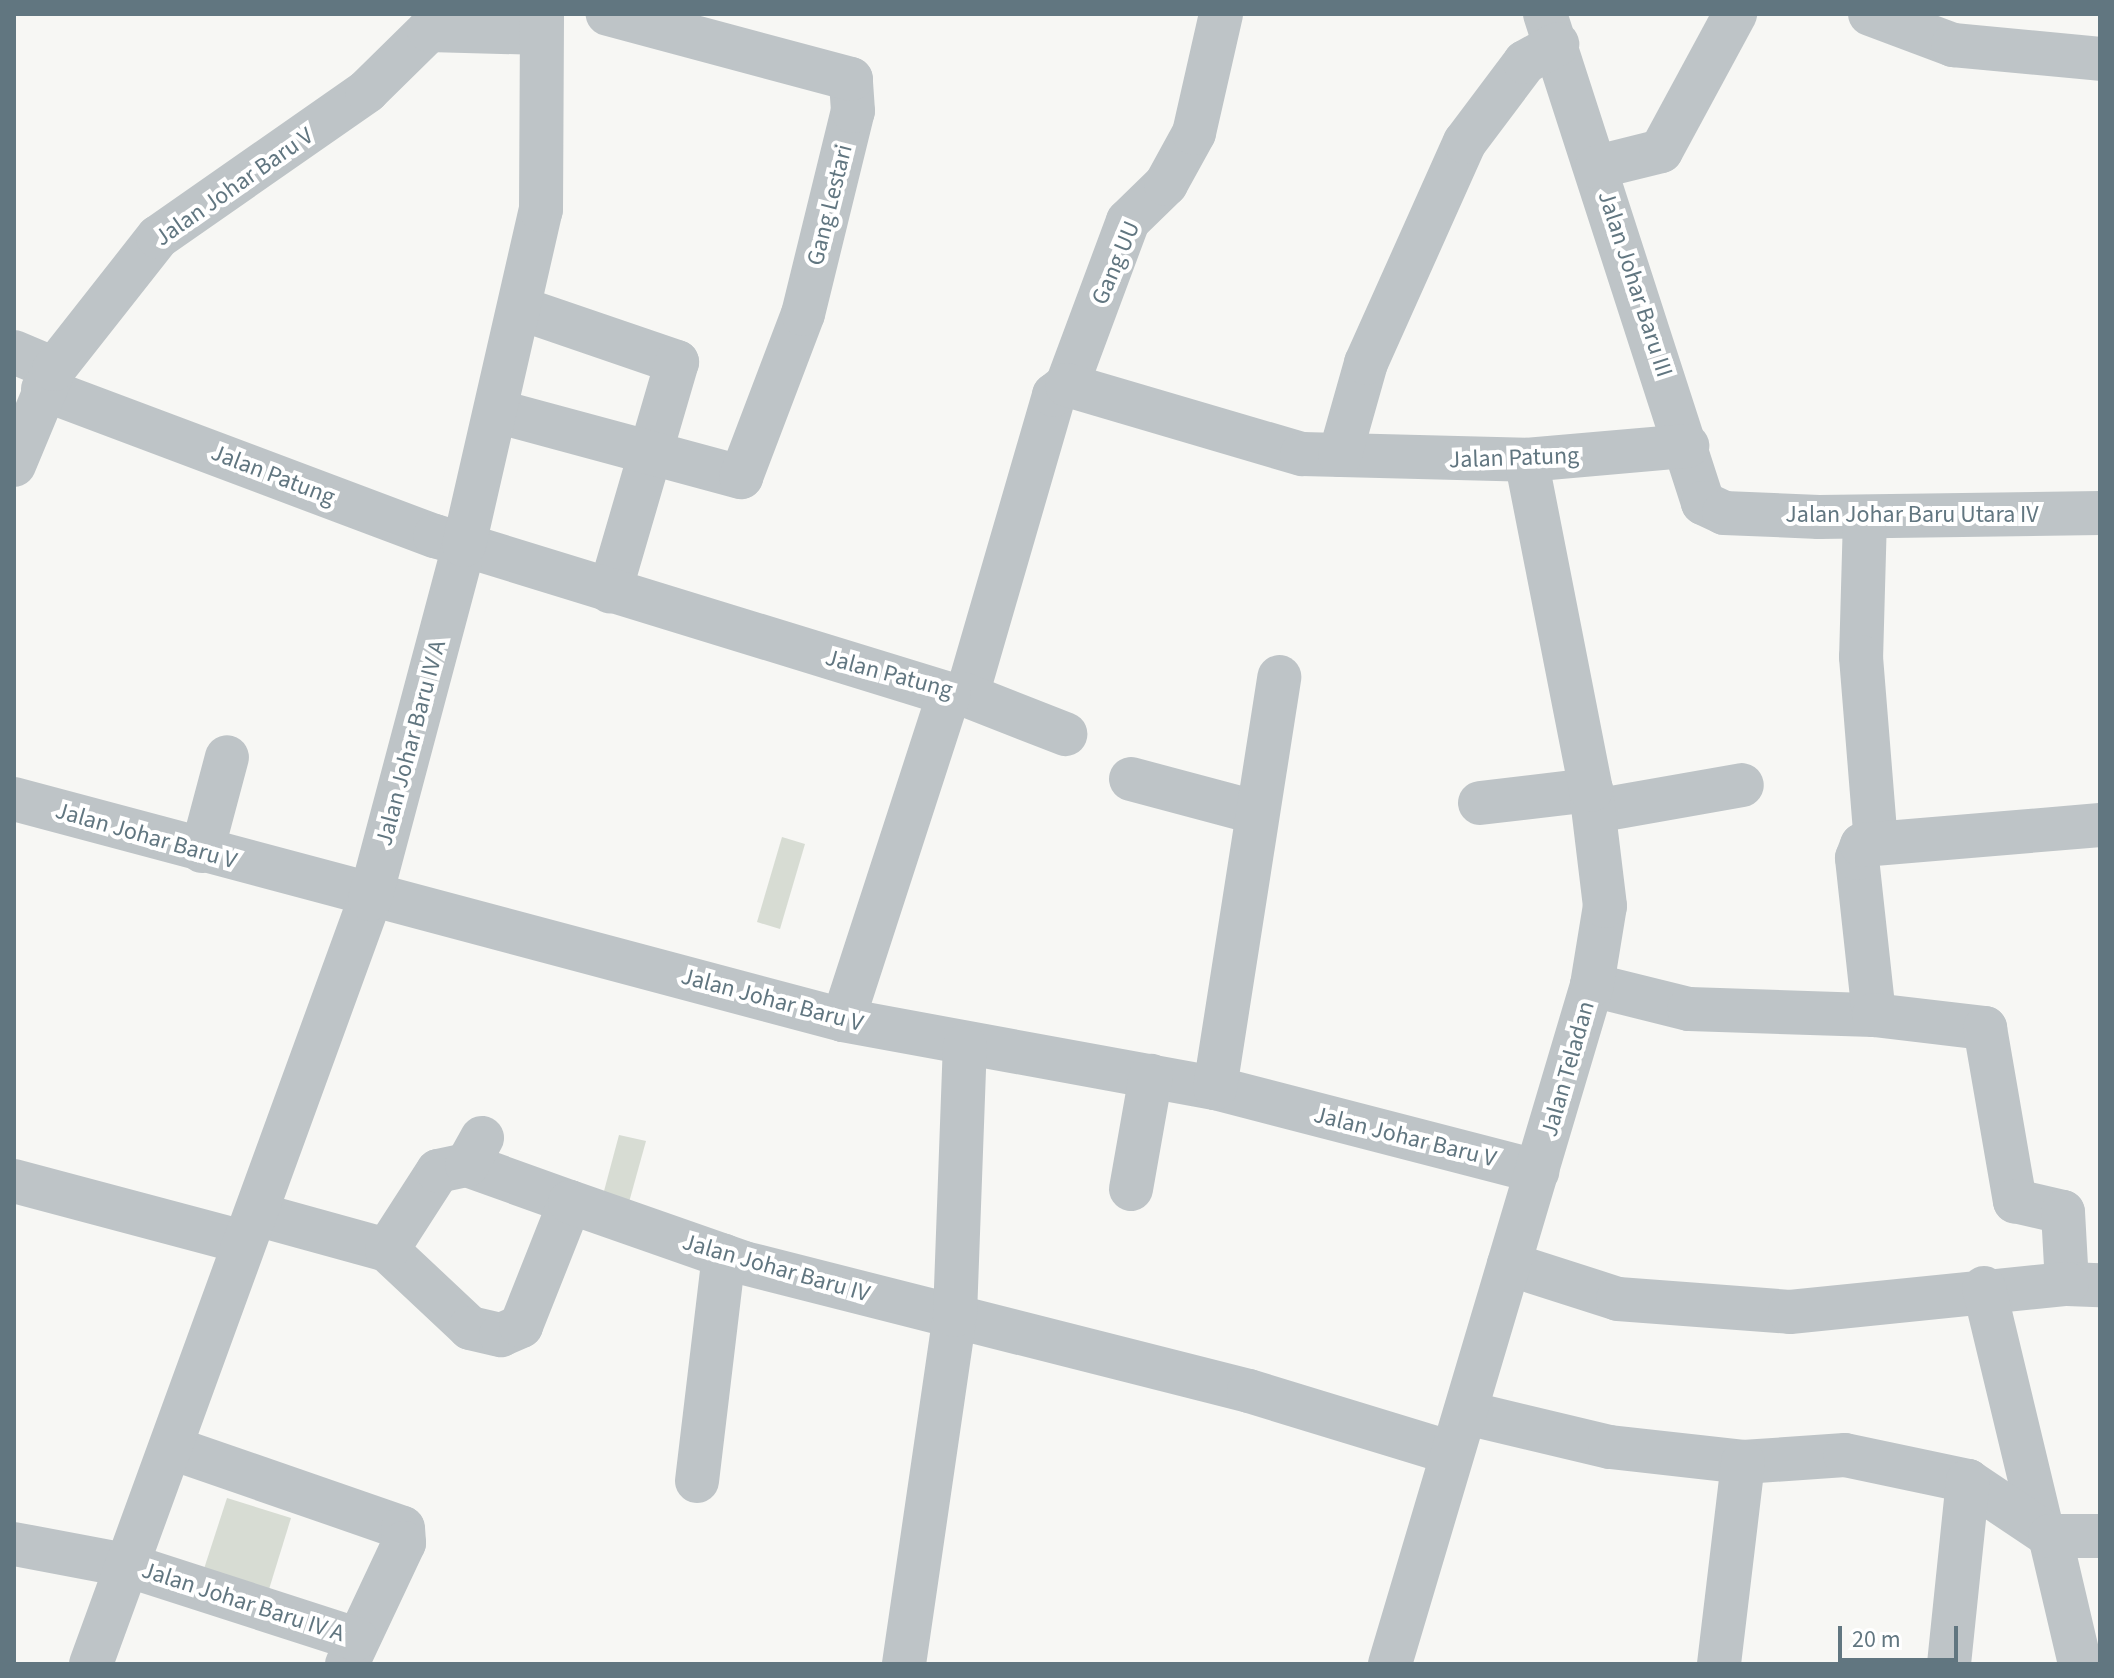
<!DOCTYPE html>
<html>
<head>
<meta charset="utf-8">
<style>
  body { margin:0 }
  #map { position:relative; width:2114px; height:1678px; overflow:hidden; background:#f7f7f4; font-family:"Source Sans 3",sans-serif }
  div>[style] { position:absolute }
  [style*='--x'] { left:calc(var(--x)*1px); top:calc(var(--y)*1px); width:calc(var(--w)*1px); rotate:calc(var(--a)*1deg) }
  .green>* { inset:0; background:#d7dcd3 }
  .minor>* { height:44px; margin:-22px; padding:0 22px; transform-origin:22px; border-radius:22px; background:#bec4c7 }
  span { translate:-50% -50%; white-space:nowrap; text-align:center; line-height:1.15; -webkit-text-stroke:8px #fff; paint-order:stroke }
  .street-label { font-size:24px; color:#617680 }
  .frame { position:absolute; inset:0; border:16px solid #617680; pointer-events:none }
  .scale { position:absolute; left:1838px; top:1626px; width:120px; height:36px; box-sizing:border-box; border:4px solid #617680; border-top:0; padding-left:10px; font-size:24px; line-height:28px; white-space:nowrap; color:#617680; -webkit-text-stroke:6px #fff; paint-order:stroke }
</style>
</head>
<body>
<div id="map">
  <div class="green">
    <i style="clip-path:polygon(782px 837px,805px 844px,780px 929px,757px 922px)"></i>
    <i style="clip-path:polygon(619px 1135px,646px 1141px,626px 1213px,600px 1206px)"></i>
    <i style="clip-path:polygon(227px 1498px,291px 1518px,266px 1599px,201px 1578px)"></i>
  </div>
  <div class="minor">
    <i style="--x:1545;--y:14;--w:514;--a:72.09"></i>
    <i style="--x:1703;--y:503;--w:23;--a:25"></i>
    <i style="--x:1724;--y:513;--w:95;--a:2.4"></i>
    <i style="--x:1819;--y:517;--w:281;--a:-0.8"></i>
    <i style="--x:1870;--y:14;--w:89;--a:20.5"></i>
    <i style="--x:1953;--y:45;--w:148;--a:5.4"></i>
    <i style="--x:1597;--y:167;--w:66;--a:-14"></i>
    <i style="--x:1661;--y:151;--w:156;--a:-61.6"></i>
    <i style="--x:522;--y:309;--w:164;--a:18.9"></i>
    <i style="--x:677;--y:362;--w:239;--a:106.3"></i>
    <i style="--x:14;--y:352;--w:43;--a:23"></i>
    <i style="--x:1067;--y:385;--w:175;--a:-69.6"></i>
    <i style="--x:1128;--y:221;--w:53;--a:-44.2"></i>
    <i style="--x:1166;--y:184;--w:58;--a:-61.2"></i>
    <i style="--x:1194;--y:133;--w:122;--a:-77.2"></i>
    <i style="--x:43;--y:389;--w:419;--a:20.6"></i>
    <i style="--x:435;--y:536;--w:538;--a:17.09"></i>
    <i style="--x:949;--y:694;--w:14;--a:0"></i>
    <i style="--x:963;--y:694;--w:15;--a:-58"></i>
    <i style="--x:971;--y:681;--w:298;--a:-73.8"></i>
    <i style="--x:1054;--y:395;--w:16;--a:-38"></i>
    <i style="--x:1067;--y:385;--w:245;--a:16.4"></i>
    <i style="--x:1302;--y:454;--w:224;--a:1.5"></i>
    <i style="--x:1526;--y:460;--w:162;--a:-5"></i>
    <i style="--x:496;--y:411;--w:254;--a:15.1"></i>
    <i style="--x:741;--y:477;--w:174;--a:-69.2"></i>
    <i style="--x:803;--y:314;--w:209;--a:-76.2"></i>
    <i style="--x:853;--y:111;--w:32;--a:-94"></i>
    <i style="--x:851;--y:79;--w:252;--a:-165"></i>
    <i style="--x:1340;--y:455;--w:96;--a:-74.2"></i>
    <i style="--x:1366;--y:363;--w:242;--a:-65.9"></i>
    <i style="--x:1465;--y:142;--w:100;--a:-53.1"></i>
    <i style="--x:1525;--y:62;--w:37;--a:-29"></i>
    <i style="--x:14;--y:465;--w:104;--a:-67.4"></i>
    <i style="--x:54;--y:369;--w:168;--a:-51.8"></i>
    <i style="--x:158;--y:237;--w:255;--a:-34.9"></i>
    <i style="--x:367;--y:91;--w:87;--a:-44.5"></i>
    <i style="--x:429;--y:30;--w:112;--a:1.5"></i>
    <i style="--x:1865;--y:517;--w:140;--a:91.6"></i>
    <i style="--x:1861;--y:657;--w:186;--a:85.4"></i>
    <i style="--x:963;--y:694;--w:110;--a:21.4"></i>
    <i style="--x:1131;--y:779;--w:127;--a:15"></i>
    <i style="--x:14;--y:799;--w:858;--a:14.93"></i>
    <i style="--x:843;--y:1020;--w:378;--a:10.4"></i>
    <i style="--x:1215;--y:1088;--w:333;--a:14.5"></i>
    <i style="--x:1480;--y:803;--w:112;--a:-6.7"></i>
    <i style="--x:1595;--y:811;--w:149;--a:-10"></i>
    <i style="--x:202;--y:851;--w:97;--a:-75.1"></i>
    <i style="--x:1592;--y:985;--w:100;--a:13.9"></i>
    <i style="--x:1689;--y:1009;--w:185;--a:1.9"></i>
    <i style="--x:1874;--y:1015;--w:158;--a:-96.2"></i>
    <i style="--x:1857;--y:858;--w:14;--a:-69"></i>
    <i style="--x:1862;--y:845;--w:239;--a:-4.8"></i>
    <i style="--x:1874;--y:1015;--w:112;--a:6.7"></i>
    <i style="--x:1985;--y:1028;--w:176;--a:80.2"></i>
    <i style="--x:2015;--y:1201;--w:49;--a:12.9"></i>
    <i style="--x:2063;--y:1212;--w:72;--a:86.8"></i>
    <i style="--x:2067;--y:1284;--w:33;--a:2"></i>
    <i style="--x:843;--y:1020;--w:343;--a:-72"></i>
    <i style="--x:1215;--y:1088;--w:416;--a:-81.1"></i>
    <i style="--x:467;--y:1165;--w:109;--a:19.8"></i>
    <i style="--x:14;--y:1181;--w:237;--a:14.9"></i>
    <i style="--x:1131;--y:1189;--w:115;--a:-80"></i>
    <i style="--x:256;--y:1214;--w:136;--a:15.4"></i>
    <i style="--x:387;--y:1250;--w:114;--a:43.2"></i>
    <i style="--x:470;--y:1328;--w:32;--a:13"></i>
    <i style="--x:501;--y:1335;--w:22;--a:-24"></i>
    <i style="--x:521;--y:1326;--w:133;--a:-68.4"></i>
    <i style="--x:570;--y:1202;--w:184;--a:19.3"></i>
    <i style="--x:744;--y:1263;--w:521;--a:14.22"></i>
    <i style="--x:1249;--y:1391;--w:212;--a:17"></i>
    <i style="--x:387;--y:1250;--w:94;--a:-57.2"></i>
    <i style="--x:438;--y:1171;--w:30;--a:-12"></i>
    <i style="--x:467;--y:1165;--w:31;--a:-61"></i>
    <i style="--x:1509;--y:1264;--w:114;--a:17.8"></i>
    <i style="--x:1618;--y:1299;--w:172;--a:4.3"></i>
    <i style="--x:1790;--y:1312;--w:278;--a:-5.8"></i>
    <i style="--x:1984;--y:1288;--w:244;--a:76.5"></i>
    <i style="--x:1467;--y:1413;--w:147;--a:13.4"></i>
    <i style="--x:1610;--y:1447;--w:134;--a:6.4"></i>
    <i style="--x:1743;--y:1462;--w:102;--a:-3.9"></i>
    <i style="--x:1845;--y:1455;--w:126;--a:11.9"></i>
    <i style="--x:1968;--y:1481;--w:99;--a:33.9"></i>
    <i style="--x:2050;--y:1536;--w:131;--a:76.8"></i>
    <i style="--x:172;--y:1448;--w:244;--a:19.1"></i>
    <i style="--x:403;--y:1528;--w:15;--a:86"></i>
    <i style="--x:404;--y:1543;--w:134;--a:115.2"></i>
    <i style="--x:697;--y:1481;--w:227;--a:-83.2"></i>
    <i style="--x:2050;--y:1536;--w:50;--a:0"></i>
    <i style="--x:14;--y:1544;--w:118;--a:10.7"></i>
    <i style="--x:130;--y:1566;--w:237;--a:17.9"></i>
    <i style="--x:91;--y:1664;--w:814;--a:-69.96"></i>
    <i style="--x:370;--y:899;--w:366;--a:-75.1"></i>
    <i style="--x:464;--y:545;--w:344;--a:-77.1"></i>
    <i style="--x:541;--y:210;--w:196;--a:-89.7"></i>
    <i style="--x:904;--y:1664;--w:353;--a:-81.7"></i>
    <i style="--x:955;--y:1315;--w:269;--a:-87.9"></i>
    <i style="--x:1390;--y:1664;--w:708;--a:-73.43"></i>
    <i style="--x:1592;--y:985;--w:80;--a:-80.7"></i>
    <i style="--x:1605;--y:906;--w:117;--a:-96.9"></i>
    <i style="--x:1591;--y:790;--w:336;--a:-101.1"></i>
    <i style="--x:1719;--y:1664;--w:203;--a:-83.2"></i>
    <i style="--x:1949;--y:1664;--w:184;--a:-84.1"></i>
  </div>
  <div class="street-label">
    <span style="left:234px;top:187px;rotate:-35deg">Jalan Johar Baru V</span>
    <span style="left:830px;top:205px;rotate:-76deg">Gang Lestari</span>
    <span style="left:1116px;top:263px;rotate:-67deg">Gang UU</span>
    <span style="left:1635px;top:284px;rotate:72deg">Jalan Johar Baru III</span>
    <span style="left:1514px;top:458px;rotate:-2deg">Jalan Patung</span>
    <span style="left:273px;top:475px;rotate:21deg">Jalan Patung</span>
    <span style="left:1912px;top:515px">Jalan Johar Baru Utara IV</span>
    <span style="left:889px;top:674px;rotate:15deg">Jalan Patung</span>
    <span style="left:411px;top:743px;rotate:-75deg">Jalan Johar Baru IV A</span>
    <span style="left:146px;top:836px;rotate:16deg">Jalan Johar Baru V</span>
    <span style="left:772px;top:1000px;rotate:15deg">Jalan Johar Baru V</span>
    <span style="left:1568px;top:1069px;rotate:-74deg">Jalan Teladan</span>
    <span style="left:1405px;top:1137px;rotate:14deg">Jalan Johar Baru V</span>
    <span style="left:776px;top:1268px;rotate:16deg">Jalan Johar Baru IV</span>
    <span style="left:243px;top:1602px;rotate:18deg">Jalan Johar Baru IV A</span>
  </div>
  <div class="frame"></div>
  <div class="scale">20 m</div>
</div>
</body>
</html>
